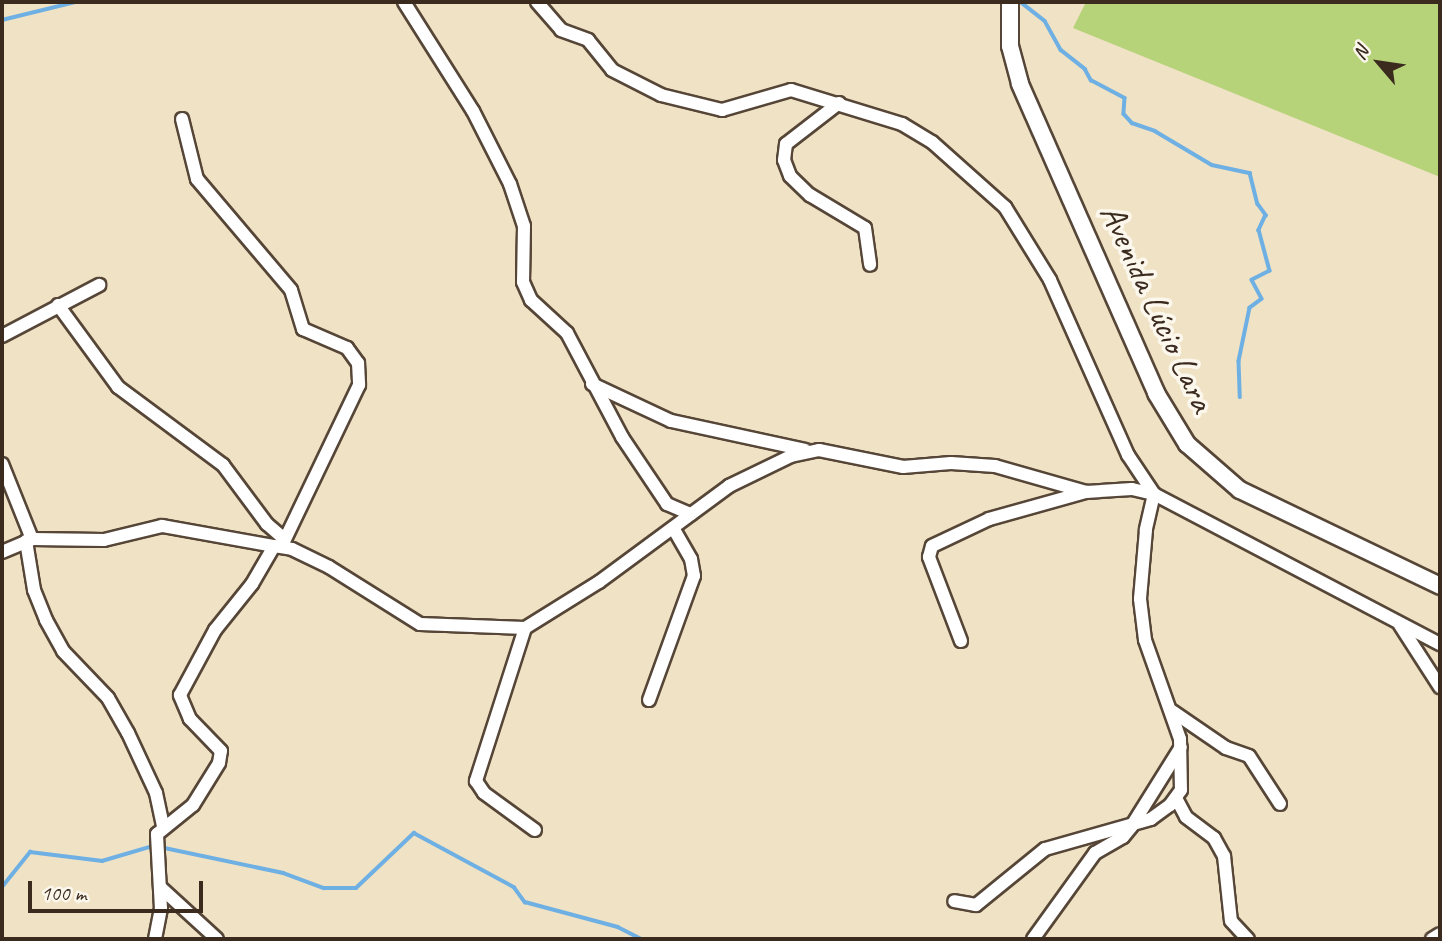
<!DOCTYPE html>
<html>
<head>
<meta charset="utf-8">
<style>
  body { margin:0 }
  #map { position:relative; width:1442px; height:941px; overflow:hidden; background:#f0e2c5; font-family:Caveat,sans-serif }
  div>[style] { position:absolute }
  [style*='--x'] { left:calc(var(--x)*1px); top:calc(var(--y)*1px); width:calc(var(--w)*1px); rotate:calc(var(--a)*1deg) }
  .green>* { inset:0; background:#b6d379 }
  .stream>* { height:3.5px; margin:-1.75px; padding:0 1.75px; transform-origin:1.75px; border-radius:1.75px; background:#6eb0e3 }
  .roads { filter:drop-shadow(2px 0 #564637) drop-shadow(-2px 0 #564637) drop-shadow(0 2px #564637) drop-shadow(0 -2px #564637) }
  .street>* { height:12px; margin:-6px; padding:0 6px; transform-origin:6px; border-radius:6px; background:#fff }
  .secondary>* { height:16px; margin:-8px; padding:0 8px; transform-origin:8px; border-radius:8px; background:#fff }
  span { translate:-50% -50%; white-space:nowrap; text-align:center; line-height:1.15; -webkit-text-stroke:7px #fbf7ec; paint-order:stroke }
  .street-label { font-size:35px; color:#3b2a1e }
  .frame { position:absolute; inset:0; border:4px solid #3b2a1e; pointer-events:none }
  .north { position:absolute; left:1344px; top:28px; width:70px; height:70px; -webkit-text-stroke:5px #fbf7ec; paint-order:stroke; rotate:299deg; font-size:19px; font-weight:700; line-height:28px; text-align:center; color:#3b2a1e }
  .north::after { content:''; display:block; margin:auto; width:24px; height:32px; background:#3b2a1e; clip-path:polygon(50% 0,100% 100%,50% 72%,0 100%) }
  .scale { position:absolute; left:28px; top:881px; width:175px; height:32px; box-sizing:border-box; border:4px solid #3b2a1e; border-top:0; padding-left:9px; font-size:21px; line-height:24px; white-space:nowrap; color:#3b2a1e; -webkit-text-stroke:5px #fbf7ec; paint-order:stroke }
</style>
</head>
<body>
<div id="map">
  <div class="green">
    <i style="clip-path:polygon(1086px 2px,1440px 2px,1440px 177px,1073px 28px)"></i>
  </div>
  <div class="stream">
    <i style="--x:1022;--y:3;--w:29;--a:38"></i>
    <i style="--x:1045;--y:21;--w:33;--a:61"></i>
    <i style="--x:1061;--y:50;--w:31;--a:38"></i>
    <i style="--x:1085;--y:69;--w:13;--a:61"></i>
    <i style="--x:1091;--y:80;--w:38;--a:28"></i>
    <i style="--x:1125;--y:98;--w:16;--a:94"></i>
    <i style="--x:1124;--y:114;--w:12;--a:48"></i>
    <i style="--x:1132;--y:123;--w:24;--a:19"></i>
    <i style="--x:1155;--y:131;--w:66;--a:30.8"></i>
    <i style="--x:1212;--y:165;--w:39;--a:12"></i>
    <i style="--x:1250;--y:173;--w:32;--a:76"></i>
    <i style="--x:1258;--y:204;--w:14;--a:54"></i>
    <i style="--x:1266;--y:215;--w:17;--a:115"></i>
    <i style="--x:1259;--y:230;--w:42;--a:75"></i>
    <i style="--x:1270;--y:271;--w:20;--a:153"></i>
    <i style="--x:1252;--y:280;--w:21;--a:62"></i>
    <i style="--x:1262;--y:299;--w:15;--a:143"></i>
    <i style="--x:1250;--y:308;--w:54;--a:101.7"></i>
    <i style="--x:1239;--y:361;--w:36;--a:88"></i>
    <i style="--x:2;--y:20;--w:76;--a:-13.7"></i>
    <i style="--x:160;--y:847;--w:126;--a:11.9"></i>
    <i style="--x:283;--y:873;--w:44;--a:20.1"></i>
    <i style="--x:324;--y:888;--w:32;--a:0"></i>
    <i style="--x:356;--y:888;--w:80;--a:-43.5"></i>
    <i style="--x:414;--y:833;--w:114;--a:28.4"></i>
    <i style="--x:514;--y:887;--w:19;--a:54"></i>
    <i style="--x:525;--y:902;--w:96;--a:15"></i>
    <i style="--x:618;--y:927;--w:27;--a:27"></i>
    <i style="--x:2;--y:887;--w:45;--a:-51.3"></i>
    <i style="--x:30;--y:852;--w:73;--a:7.1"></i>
    <i style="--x:102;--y:861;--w:53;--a:-16.4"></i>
  </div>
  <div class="roads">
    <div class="street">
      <i style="--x:404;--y:2;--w:129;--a:57.7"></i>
      <i style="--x:473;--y:111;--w:82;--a:63.1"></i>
      <i style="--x:510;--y:184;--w:44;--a:71.6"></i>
      <i style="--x:524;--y:226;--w:56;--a:91"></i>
      <i style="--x:523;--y:282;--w:20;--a:66"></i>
      <i style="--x:531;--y:300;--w:49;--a:42.5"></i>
      <i style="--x:567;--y:333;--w:118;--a:62.1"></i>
      <i style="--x:622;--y:437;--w:81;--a:56.1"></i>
      <i style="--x:667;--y:504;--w:26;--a:23"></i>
      <i style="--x:537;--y:2;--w:37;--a:49"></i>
      <i style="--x:561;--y:30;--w:29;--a:20"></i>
      <i style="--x:588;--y:40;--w:38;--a:51"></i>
      <i style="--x:612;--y:70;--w:55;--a:27"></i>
      <i style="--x:661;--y:95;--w:63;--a:13.8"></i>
      <i style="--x:722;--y:110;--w:72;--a:-16.2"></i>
      <i style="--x:791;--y:90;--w:116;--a:17"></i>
      <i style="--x:902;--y:124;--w:35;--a:31"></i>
      <i style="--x:932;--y:142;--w:98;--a:41.7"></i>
      <i style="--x:1005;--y:207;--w:86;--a:58.3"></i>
      <i style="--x:1050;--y:280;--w:192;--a:66"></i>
      <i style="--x:1128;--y:455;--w:47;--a:56.3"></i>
      <i style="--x:1154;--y:494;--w:37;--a:103"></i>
      <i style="--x:1146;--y:530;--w:69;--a:95"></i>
      <i style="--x:1140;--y:599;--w:41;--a:83"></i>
      <i style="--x:1145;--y:640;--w:105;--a:70.5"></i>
      <i style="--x:1180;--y:739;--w:51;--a:88.9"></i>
      <i style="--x:1181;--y:790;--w:19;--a:126"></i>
      <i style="--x:1170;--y:805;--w:24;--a:144"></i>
      <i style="--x:1151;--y:819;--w:110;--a:164.2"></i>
      <i style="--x:1045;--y:849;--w:89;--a:140.9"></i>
      <i style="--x:976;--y:905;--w:22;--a:-170"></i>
      <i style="--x:839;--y:103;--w:67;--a:142.3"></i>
      <i style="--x:786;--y:144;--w:16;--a:97"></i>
      <i style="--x:784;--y:160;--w:17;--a:69"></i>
      <i style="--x:790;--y:176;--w:28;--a:44"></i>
      <i style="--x:810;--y:195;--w:64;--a:31"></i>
      <i style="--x:865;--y:228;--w:37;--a:82"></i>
      <i style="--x:182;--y:119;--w:62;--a:76"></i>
      <i style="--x:197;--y:179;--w:145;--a:49.7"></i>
      <i style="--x:291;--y:290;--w:41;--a:72.9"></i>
      <i style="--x:303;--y:329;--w:48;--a:23.4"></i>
      <i style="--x:347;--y:348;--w:19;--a:54"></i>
      <i style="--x:358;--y:363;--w:22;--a:87"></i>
      <i style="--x:359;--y:385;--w:178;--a:115.6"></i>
      <i style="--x:58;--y:305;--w:102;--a:53.8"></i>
      <i style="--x:118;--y:387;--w:131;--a:36.6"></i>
      <i style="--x:223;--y:465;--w:74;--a:53.3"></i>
      <i style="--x:267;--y:524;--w:20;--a:41"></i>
      <i style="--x:2;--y:336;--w:110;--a:-27.7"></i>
      <i style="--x:592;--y:384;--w:87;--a:25.1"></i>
      <i style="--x:671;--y:421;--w:137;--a:12.2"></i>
      <i style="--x:2;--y:464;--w:81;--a:68.2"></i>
      <i style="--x:26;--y:541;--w:50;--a:80.7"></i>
      <i style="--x:34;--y:590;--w:32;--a:68"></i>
      <i style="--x:46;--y:620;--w:35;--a:61"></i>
      <i style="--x:63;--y:651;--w:65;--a:46.2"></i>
      <i style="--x:108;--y:698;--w:40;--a:60.3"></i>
      <i style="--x:128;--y:733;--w:66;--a:65"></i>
      <i style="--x:156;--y:793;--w:34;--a:78"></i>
      <i style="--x:2;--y:552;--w:33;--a:-23"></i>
      <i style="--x:32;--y:539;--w:72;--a:0.8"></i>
      <i style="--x:104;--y:540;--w:60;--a:-13.6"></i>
      <i style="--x:162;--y:526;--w:114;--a:10.1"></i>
      <i style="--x:1400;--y:625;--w:74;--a:57.2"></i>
      <i style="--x:525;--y:628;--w:161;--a:107.8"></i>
      <i style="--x:476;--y:781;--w:14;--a:56"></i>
      <i style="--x:484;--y:793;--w:63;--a:36"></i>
      <i style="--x:961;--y:641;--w:90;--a:-110.9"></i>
      <i style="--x:929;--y:557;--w:11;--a:-75"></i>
      <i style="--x:932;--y:546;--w:63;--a:-25.3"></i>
      <i style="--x:989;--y:519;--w:101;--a:-15.6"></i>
      <i style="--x:649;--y:700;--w:132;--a:-70.1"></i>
      <i style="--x:694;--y:576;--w:17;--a:-100"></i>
      <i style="--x:691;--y:559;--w:34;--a:-120"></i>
      <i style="--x:1172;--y:711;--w:65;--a:34.4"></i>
      <i style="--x:1226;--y:748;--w:24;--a:19"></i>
      <i style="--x:1249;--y:756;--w:57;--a:57.1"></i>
      <i style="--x:1176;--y:798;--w:21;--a:62"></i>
      <i style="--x:1186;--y:817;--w:35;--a:37"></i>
      <i style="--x:1214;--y:838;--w:21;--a:61"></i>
      <i style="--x:1224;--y:856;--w:65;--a:83.9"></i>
      <i style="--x:1231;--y:921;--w:25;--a:47"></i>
      <i style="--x:160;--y:887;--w:77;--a:42.4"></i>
      <i style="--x:155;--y:939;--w:31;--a:-79"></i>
      <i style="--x:161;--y:909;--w:75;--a:-93.1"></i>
      <i style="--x:157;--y:834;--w:46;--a:-38.9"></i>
      <i style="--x:193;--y:805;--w:49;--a:-58.2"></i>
      <i style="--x:219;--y:763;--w:12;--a:-81"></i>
      <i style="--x:221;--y:751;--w:45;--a:-134.1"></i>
      <i style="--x:190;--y:719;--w:26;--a:-113"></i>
      <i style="--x:180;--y:695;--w:74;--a:-61.7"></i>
      <i style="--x:215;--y:630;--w:59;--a:-51.2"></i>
      <i style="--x:252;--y:584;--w:44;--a:-59.9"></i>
      <i style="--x:274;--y:546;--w:18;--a:9"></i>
      <i style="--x:292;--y:549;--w:41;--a:25.9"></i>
      <i style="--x:329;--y:567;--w:107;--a:32.1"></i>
      <i style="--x:420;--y:624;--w:105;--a:2.2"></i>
      <i style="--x:525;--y:628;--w:87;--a:-31.9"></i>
      <i style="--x:599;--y:582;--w:162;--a:-36.4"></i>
      <i style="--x:729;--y:486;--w:69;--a:-25.8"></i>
      <i style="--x:791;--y:456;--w:29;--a:-12"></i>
      <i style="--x:819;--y:450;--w:86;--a:11.4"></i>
      <i style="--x:903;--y:467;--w:48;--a:-4.8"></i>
      <i style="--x:951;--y:463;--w:44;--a:3.9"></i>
      <i style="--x:995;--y:466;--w:95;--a:15.9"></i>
      <i style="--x:1086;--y:492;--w:46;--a:-3.7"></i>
      <i style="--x:1132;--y:489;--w:23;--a:13"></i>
      <i style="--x:1154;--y:494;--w:323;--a:27.7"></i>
      <i style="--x:1033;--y:939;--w:106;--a:-54.2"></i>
      <i style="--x:1095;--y:853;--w:32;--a:-30"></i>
      <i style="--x:1123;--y:837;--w:13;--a:-51"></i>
      <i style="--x:1131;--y:827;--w:94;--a:-58"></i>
      <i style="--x:1432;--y:939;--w:9;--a:-32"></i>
    </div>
    <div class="secondary">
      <i style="--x:1010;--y:2;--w:44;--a:90"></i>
      <i style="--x:1010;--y:46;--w:39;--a:75"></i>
      <i style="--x:1020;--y:84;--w:338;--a:66.2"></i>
      <i style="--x:1156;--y:393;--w:60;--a:58.7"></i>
      <i style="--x:1187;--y:444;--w:70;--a:41"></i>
      <i style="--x:1240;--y:490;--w:222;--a:25.6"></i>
    </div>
  </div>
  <div class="street-label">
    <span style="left:1157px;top:308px;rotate:65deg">Avenida Lúcio Lara</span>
  </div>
  <div class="frame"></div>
  <div class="north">N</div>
  <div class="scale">100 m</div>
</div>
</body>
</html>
